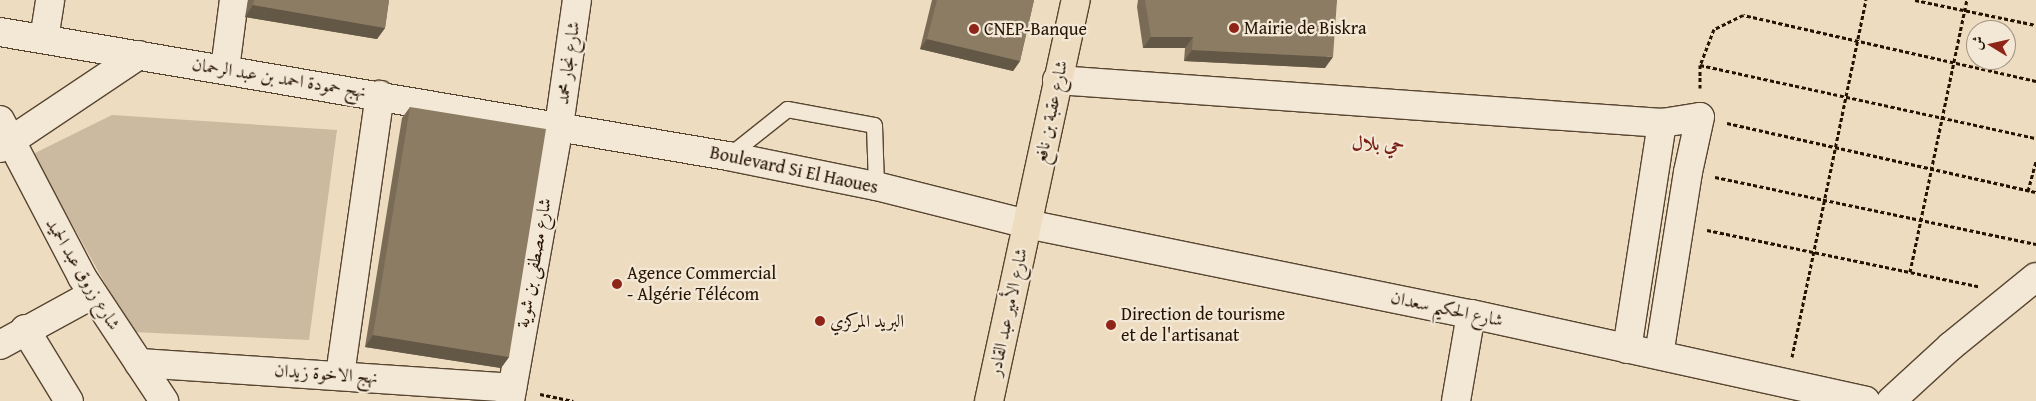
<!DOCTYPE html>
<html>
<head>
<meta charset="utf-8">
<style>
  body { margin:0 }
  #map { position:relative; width:2036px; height:401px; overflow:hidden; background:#eddcc0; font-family:"Gentium Book Plus",Amiri,serif }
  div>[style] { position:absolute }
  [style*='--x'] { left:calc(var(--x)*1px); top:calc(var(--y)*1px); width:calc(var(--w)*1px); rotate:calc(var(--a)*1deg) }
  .green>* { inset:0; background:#cbba9f }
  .path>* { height:3px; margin-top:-1.5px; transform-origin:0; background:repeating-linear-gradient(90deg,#251300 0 4px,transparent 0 6.5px) }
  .roads { filter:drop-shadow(1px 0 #574530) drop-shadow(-1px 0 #574530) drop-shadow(0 1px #574530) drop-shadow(0 -1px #574530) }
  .lane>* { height:15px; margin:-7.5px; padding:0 7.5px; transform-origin:7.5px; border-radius:7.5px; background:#f3e8d6 }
  .street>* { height:28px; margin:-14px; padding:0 14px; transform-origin:14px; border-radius:14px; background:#f3e8d6 }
  .secondary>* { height:28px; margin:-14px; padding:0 14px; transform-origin:14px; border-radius:14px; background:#f3e8d6 }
  .primary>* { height:28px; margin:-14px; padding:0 14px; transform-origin:14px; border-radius:14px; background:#eddcc0 }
  .wall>* { inset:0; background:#796b56 }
  .shaded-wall>* { inset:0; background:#635746 }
  .building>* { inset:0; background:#8d7c64 }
  .dots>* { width:14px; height:14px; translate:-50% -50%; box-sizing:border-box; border:2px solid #f3e8d6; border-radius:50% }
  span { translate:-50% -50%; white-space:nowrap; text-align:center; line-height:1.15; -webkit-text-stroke:4.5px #f3e8d6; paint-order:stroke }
  .poi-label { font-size:18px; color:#251300 }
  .left { translate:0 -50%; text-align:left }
  .street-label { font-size:18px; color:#251300 }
  .neighbourhood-label { font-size:19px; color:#7a1f14; font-weight:700 }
  .north { position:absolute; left:1966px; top:20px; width:50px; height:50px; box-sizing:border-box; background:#f3e8d6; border:1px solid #a19380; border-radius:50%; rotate:279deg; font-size:14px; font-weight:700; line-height:20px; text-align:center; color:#251300 }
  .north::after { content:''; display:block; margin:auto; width:18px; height:22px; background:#8f2418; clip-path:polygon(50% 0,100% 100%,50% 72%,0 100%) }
</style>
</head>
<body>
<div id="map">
  <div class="green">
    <i style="clip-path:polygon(112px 115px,337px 130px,309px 340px,132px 332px,33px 154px)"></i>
  </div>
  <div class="path">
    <i style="--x:1915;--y:0;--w:124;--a:11.7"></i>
    <i style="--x:1700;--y:65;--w:23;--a:90"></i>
    <i style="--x:2036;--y:81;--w:300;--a:-167.3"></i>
    <i style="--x:1743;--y:15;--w:32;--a:154"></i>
    <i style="--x:1714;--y:29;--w:39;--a:111"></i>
    <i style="--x:1700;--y:65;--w:344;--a:12.3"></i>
    <i style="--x:1727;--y:123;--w:317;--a:12.6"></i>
    <i style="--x:1715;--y:177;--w:328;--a:11.8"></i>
    <i style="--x:2028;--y:191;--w:31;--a:-75"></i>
    <i style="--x:1707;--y:230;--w:277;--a:11.7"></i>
    <i style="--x:1910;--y:272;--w:278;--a:-78.2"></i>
    <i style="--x:1792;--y:357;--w:365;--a:-78.3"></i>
    <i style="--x:540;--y:394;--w:34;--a:12"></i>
  </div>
  <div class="roads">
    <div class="lane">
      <i style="--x:728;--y:156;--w:75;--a:-38.5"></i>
      <i style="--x:787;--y:109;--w:88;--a:10.4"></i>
      <i style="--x:874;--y:125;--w:61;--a:88.1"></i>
    </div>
    <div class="street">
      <i style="--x:44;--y:39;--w:39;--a:-81"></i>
      <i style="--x:225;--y:69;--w:70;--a:-82.6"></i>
      <i style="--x:1057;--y:80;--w:607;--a:4.07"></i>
      <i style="--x:1662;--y:123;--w:38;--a:-9"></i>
      <i style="--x:1700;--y:117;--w:56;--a:102.3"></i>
      <i style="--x:1688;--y:172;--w:185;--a:99"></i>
      <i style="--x:0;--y:120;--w:177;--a:62.4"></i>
      <i style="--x:82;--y:277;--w:149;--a:56.5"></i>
      <i style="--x:0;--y:148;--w:167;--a:-33.8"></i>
      <i style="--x:25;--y:329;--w:84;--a:58.6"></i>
      <i style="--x:0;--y:345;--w:106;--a:-28.7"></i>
      <i style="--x:1627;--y:349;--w:229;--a:-81.2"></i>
      <i style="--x:139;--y:363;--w:374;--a:3.8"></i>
      <i style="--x:340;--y:375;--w:283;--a:-81.9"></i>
      <i style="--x:510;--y:401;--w:279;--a:-79.9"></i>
      <i style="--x:559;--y:126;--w:127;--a:-81.9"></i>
      <i style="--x:1456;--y:401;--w:88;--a:-80.2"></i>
    </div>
    <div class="secondary">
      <i style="--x:0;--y:32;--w:738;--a:9.67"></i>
      <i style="--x:728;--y:156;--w:151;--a:11.5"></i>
      <i style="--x:876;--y:186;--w:156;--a:14.1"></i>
      <i style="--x:1027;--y:224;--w:453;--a:11.5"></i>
      <i style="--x:1471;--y:314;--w:404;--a:12.4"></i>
      <i style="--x:1891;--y:401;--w:81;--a:-42.5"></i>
      <i style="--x:1951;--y:346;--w:109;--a:-39.1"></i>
    </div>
    <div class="primary">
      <i style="--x:989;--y:401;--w:410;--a:-77.8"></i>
    </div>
  </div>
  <div class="wall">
    <i style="clip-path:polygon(248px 0,389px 0,385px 28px,377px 39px,245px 17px)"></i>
    <i style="clip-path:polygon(932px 0,1034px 0,1020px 61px,1013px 71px,920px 49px)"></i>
    <i style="clip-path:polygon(1138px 0,1337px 0,1325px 68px,1184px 61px,1185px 48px,1143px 48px,1137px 7px)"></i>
    <i style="clip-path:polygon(410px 107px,509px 357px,501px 368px,365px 347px,402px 118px)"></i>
  </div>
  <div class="shaded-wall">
    <i style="clip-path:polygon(253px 5px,385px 28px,377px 39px,245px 17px)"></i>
    <i style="clip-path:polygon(1151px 37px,1193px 37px,1185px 48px,1143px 48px)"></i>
    <i style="clip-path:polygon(927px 39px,1020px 61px,1013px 71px,920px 49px)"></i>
    <i style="clip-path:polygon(1192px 50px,1333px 57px,1325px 68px,1184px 61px)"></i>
    <i style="clip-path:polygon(373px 335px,509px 357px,501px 368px,365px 347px)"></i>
  </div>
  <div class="building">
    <i style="clip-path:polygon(254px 0,389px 0,385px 28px,253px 5px)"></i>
    <i style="clip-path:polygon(937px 0,1034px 0,1020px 61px,927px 39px)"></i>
    <i style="clip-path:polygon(1145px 0,1337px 0,1333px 57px,1192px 50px,1193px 37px,1151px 37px)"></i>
    <i style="clip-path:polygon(410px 107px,546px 129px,509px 357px,373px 335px)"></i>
  </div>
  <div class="dots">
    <i style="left:1234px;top:28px;background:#8f2418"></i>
    <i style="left:974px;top:29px;background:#8f2418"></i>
    <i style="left:617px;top:284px;background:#8f2418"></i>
    <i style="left:820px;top:321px;background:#8f2418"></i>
    <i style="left:1111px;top:325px;background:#8f2418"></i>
  </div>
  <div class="poi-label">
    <span class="left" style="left:1244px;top:28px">Mairie de Biskra</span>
    <span class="left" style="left:984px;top:29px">CNEP-Banque</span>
    <span class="left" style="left:627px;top:284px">Agence Commercial<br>- Algérie Télécom</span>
    <span class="left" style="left:1121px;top:325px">Direction de tourisme<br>et de l'artisanat</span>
    <span class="left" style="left:830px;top:321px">البريد المركزي</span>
  </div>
  <div class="street-label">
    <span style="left:568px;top:63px;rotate:-82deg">شارع نجار محمد</span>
    <span style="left:279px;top:78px;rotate:9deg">نهج حمودة احمد بن عبد الرحمان</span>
    <span style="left:1051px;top:112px;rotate:-78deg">شارع عقبة بن نافع</span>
    <span style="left:794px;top:170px;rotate:12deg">Boulevard Si El Haoues</span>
    <span style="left:534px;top:263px;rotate:-80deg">شارع مصطفى بن شوية</span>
    <span style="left:83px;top:274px;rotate:59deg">شارع زروق عبد الحميد</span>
    <span style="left:1447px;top:309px;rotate:12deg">شارع الحكيم سعدان</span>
    <span style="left:1008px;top:312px;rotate:-78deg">شارع الأمير عبد القادر</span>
    <span style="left:326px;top:374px;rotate:4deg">نهج الاخوة زيدان</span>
  </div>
  <div class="neighbourhood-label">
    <span style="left:1378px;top:144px">حي بلال</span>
  </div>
  <div class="north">ش</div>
</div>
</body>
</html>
